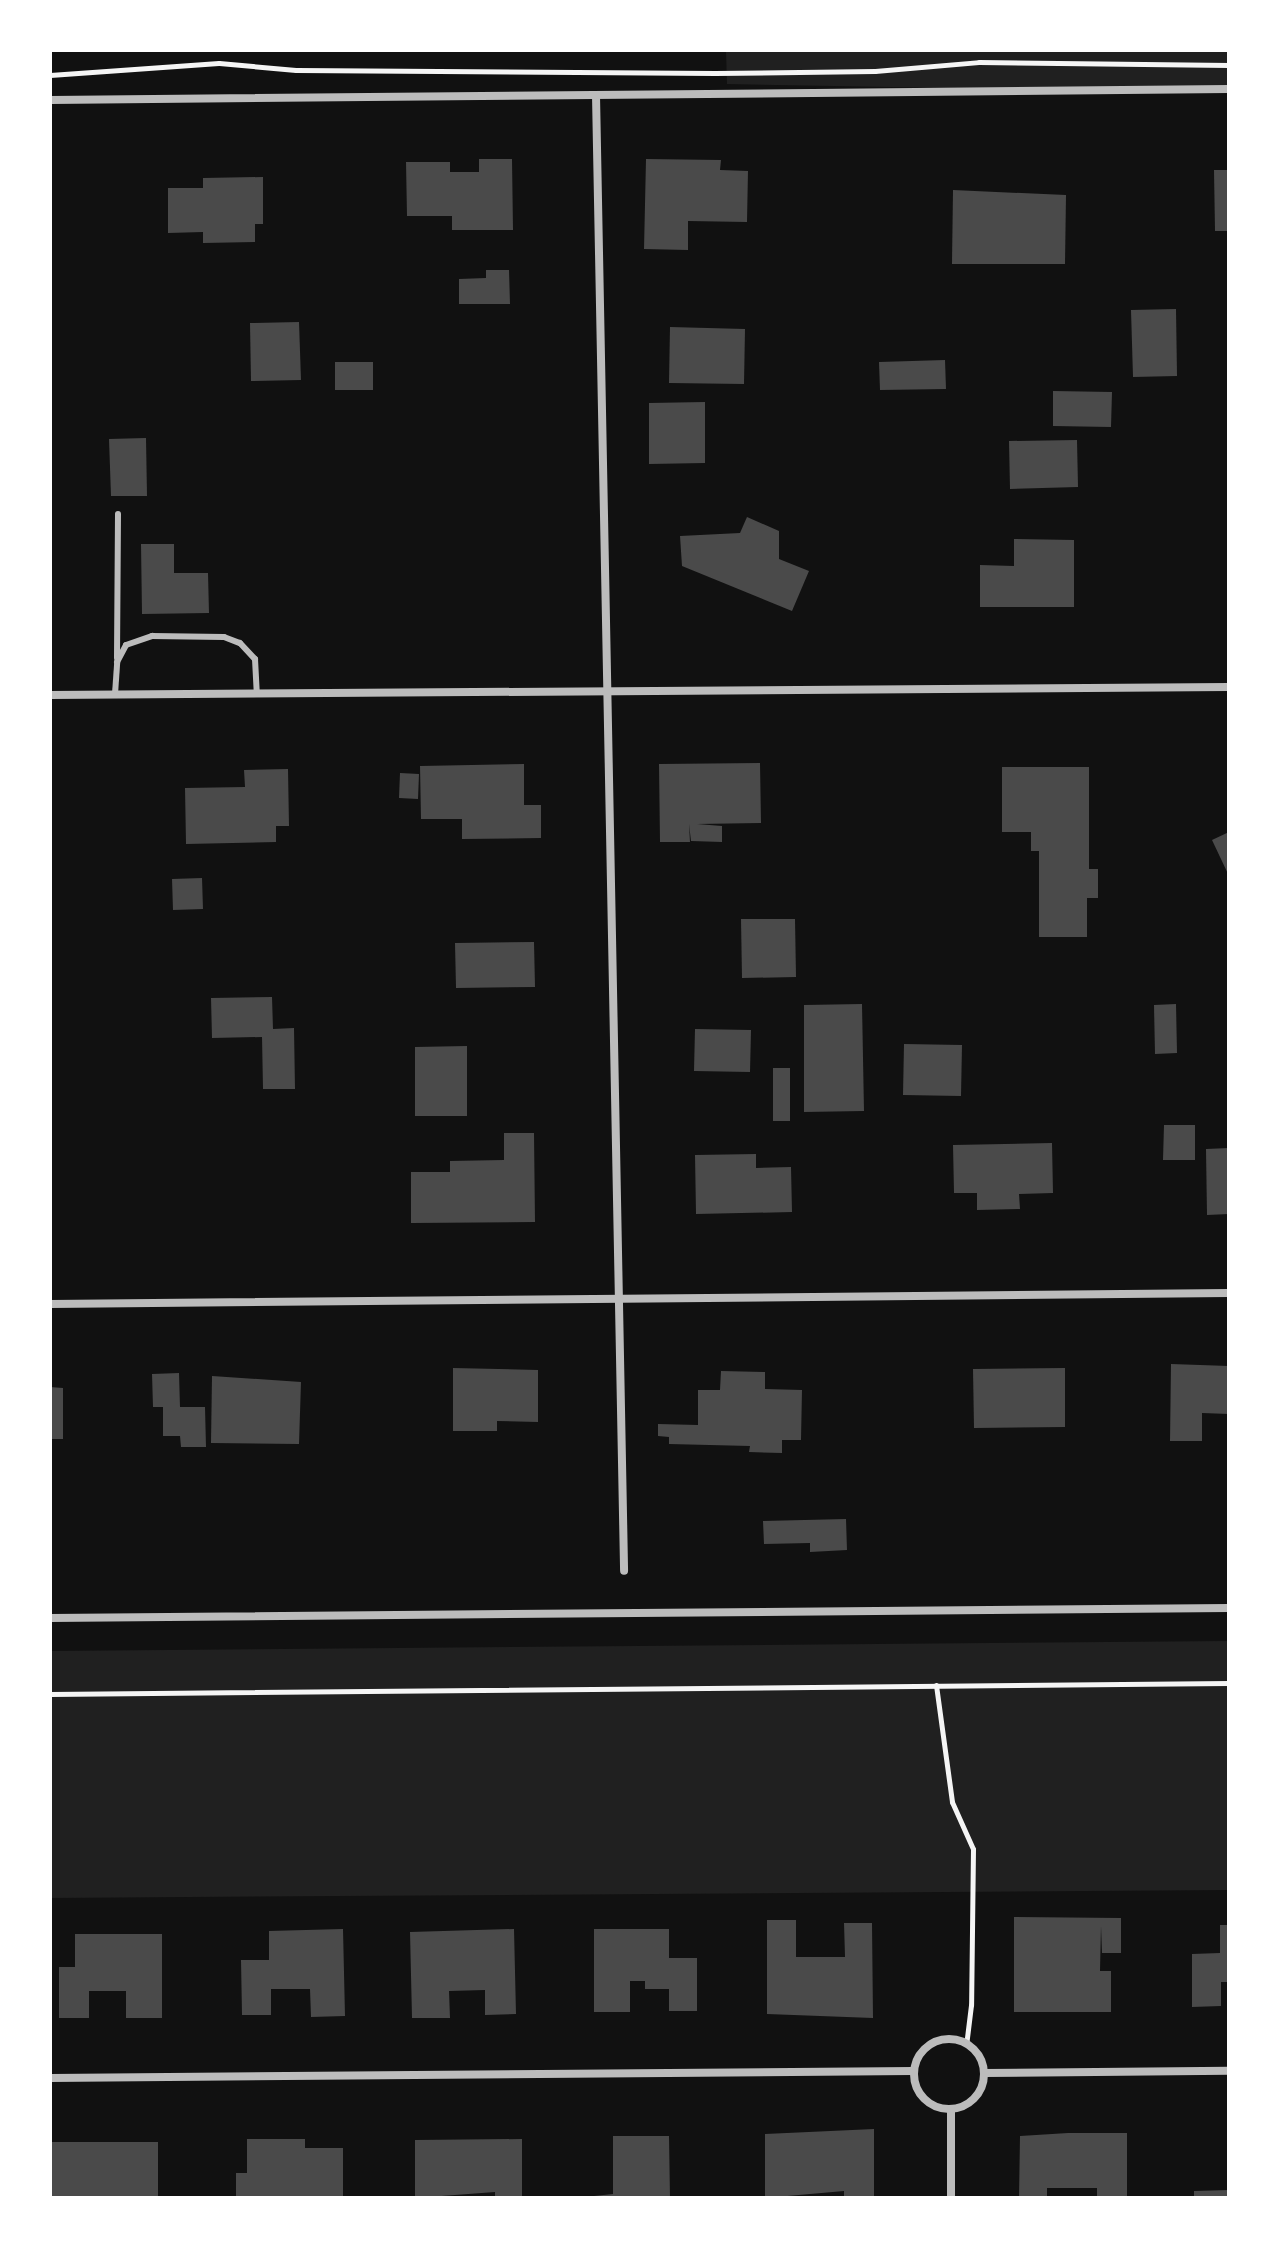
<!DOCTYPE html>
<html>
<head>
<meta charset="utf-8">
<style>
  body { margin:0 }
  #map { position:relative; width:1279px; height:2248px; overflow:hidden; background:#111; font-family:"PT Sans Narrow",sans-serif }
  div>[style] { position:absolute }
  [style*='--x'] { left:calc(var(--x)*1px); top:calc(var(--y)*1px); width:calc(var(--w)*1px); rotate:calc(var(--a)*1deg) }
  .green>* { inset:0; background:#202020 }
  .building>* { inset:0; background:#4a4a4a }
  .path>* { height:5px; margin:-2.5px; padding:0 2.5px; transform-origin:2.5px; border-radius:2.5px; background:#f5f5f5 }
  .service>* { height:6px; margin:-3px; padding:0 3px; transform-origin:3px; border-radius:3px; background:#bcbcbc }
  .minor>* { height:8px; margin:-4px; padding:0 4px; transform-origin:4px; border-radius:4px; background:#bcbcbc }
  .minor>.ring { margin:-4px; padding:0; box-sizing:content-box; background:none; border:8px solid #bcbcbc; border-radius:50% }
  span { translate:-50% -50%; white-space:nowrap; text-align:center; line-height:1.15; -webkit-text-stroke:8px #fff; paint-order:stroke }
  .frame { position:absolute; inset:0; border:52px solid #fff; pointer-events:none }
</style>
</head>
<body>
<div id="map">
  <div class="green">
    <i style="clip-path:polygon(726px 50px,1229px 50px,1229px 93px,727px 84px)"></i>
    <i style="clip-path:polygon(1229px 1641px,1229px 1890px,50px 1898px,50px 1651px)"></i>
  </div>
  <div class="building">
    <i style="clip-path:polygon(479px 159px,512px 159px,513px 230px,452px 230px,452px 216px,407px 216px,406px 162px,450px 162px,450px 172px,479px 172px)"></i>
    <i style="clip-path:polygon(646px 159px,721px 160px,720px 170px,748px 171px,747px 222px,688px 221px,688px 250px,644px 249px)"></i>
    <i style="clip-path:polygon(1214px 170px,1229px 170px,1229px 231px,1215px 231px)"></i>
    <i style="clip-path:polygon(263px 177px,263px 224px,255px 224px,255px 242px,203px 243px,203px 232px,168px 233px,168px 188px,203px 188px,203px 178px)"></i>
    <i style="clip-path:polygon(953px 190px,1066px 195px,1065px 264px,952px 264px)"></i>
    <i style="clip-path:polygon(486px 270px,509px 270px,510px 304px,459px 304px,459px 279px,486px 278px)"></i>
    <i style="clip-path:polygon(1176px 309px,1177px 376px,1133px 377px,1131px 310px)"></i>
    <i style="clip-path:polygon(299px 322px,301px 380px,251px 381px,250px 323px)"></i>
    <i style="clip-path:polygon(670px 327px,745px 329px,744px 384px,669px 383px)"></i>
    <i style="clip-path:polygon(945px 360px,946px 389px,880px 390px,879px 362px)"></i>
    <i style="clip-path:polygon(335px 362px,373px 362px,373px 390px,335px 390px)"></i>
    <i style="clip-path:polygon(1053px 391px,1112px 392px,1111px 427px,1053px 426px)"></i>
    <i style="clip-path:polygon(705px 402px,705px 463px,649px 464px,649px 403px)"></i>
    <i style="clip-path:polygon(146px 438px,147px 496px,111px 496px,109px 439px)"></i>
    <i style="clip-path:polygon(1077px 440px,1078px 487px,1010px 489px,1009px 441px)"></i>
    <i style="clip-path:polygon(747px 517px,779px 531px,779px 559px,809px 571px,792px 611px,682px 566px,680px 536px,740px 533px)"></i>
    <i style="clip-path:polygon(1014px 539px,1074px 540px,1074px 607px,980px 607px,980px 565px,1014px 566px)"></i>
    <i style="clip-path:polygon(141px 544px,174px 544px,174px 573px,208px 573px,209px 613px,142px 614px)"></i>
    <i style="clip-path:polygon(760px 763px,761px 823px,697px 824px,722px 826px,722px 842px,691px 841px,689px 824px,690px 842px,660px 842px,659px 764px)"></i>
    <i style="clip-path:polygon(524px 764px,524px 805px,541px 805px,541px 838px,462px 839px,462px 819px,421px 819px,420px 766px)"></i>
    <i style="clip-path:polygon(1002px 767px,1089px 767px,1089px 869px,1098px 869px,1098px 898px,1087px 898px,1087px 937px,1039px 937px,1039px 851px,1031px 851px,1031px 832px,1002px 832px)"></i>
    <i style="clip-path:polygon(288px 769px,289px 826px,276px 826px,276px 842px,186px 844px,185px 788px,245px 787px,244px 770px)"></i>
    <i style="clip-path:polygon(400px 773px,419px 774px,418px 799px,399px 798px)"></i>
    <i style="clip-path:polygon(1229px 832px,1229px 876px,1212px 840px)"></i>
    <i style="clip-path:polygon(202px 878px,203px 909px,173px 910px,172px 879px)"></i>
    <i style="clip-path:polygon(741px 919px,795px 919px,796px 977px,742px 978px)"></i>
    <i style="clip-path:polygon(534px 942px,535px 987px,456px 988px,455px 943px)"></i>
    <i style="clip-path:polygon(272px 997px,273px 1029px,294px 1028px,295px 1089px,263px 1089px,262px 1037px,212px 1038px,211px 998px)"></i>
    <i style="clip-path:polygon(862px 1004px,864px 1111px,804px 1112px,804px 1005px)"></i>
    <i style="clip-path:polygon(1176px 1004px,1177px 1053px,1155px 1054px,1154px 1005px)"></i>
    <i style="clip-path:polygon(695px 1029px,751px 1030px,750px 1072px,694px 1071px)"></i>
    <i style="clip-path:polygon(904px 1044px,962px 1045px,961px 1096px,903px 1095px)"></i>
    <i style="clip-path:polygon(467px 1046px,467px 1116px,415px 1116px,415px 1047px)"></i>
    <i style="clip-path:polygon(773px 1068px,790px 1068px,790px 1121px,773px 1121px)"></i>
    <i style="clip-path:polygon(1164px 1125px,1195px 1125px,1195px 1160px,1163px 1160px)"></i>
    <i style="clip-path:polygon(504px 1133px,534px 1133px,535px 1222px,411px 1223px,411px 1172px,450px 1172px,450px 1161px,504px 1160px)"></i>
    <i style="clip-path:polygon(1052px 1143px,1053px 1193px,1019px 1194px,1020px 1209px,977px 1210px,977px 1193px,954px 1193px,953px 1145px)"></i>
    <i style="clip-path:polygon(1229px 1148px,1229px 1214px,1207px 1215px,1206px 1149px)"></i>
    <i style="clip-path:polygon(756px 1154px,756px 1168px,791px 1167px,792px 1212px,696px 1214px,695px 1155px)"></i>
    <i style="clip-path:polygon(1171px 1364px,1229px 1366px,1229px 1414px,1202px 1413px,1202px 1441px,1170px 1441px)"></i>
    <i style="clip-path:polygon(453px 1368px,538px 1370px,538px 1422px,497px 1421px,497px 1431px,453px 1431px)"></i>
    <i style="clip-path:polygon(1065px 1368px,1065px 1427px,974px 1428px,973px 1369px)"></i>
    <i style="clip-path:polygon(721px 1371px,765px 1372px,765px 1389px,802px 1390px,801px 1440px,782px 1440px,782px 1453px,749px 1452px,750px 1446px,669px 1444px,669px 1437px,658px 1436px,658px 1424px,698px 1425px,698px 1390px,720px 1390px)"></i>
    <i style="clip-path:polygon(179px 1373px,180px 1407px,205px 1407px,206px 1447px,181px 1447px,180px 1436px,163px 1436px,163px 1407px,153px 1407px,152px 1374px)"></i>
    <i style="clip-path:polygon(212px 1376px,301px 1382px,299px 1444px,211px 1443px)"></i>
    <i style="clip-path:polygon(50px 1387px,63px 1388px,63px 1439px,50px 1439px)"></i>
    <i style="clip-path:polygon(846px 1519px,847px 1550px,810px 1552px,810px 1543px,764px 1544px,763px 1521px)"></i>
    <i style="clip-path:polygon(1014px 1917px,1121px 1918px,1121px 1953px,1102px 1953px,1101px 1926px,1100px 1971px,1111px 1971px,1111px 2012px,1014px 2012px)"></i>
    <i style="clip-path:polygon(767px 1920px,796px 1920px,796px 1957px,845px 1957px,844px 1923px,872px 1923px,873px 2018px,767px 2014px)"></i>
    <i style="clip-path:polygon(1220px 1925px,1229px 1925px,1229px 1982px,1221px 1982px,1221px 2006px,1192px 2007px,1192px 1954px,1220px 1953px)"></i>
    <i style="clip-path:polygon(343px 1929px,345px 2016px,311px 2017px,310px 1989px,271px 1989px,271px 2015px,242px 2015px,241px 1960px,269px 1960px,269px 1931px)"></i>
    <i style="clip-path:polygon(514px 1929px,516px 2014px,485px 2015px,485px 1990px,449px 1991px,450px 2018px,412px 2018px,410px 1932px)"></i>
    <i style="clip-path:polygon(594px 1929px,669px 1929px,669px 1958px,697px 1958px,697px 2011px,669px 2011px,669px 1989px,645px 1989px,645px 1981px,630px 1981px,630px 2012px,594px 2012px)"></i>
    <i style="clip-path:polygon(75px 1934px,162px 1934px,162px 2018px,126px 2018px,126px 1991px,89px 1991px,89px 2018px,59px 2018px,59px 1967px,75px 1967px)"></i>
    <i style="clip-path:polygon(874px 2129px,874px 2198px,844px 2198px,844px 2191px,765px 2198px,765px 2134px)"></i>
    <i style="clip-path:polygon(1068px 2133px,1127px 2133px,1127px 2198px,1097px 2198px,1097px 2188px,1047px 2188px,1047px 2198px,1019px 2198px,1020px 2136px)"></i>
    <i style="clip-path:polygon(613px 2136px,669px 2136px,670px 2198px,575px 2198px,613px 2194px)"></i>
    <i style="clip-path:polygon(247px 2139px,305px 2139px,305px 2148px,343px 2148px,343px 2198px,236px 2198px,236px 2173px,247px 2173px)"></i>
    <i style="clip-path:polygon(522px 2139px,522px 2198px,495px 2198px,495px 2192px,415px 2198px,415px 2140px)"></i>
    <i style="clip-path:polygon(52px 2142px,158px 2142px,158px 2198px,52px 2198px)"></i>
    <i style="clip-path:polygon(1229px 2190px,1229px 2198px,1194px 2198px,1194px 2191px)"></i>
  </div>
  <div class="path">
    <i style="--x:50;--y:75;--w:169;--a:-4.1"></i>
    <i style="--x:219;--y:63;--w:77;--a:5.2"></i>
    <i style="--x:296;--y:70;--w:419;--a:0.4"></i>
    <i style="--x:715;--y:73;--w:160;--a:-0.7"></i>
    <i style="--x:875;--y:71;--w:104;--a:-4.9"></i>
    <i style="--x:979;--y:62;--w:250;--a:0.7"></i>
    <i style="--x:936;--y:1685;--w:118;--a:82.2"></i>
    <i style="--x:952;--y:1802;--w:51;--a:65.9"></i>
    <i style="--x:973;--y:1849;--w:156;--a:90.7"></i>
    <i style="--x:971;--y:2005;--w:38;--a:97"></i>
    <i style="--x:50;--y:1694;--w:1179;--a:-0.53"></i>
  </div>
  <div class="service">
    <i style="--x:117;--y:658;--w:144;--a:-89.6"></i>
    <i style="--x:115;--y:694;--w:32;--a:-86"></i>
    <i style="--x:117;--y:662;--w:19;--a:-62"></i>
    <i style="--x:126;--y:645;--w:28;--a:-19"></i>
    <i style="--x:152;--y:636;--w:72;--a:0.8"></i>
    <i style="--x:224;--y:637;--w:17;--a:21"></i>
    <i style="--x:240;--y:643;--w:22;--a:47"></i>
    <i style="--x:255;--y:659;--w:34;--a:87"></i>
  </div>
  <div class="minor">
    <i style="--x:596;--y:95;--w:1476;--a:88.91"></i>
    <i style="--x:50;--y:100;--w:1179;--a:-0.53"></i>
    <i style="--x:50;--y:695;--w:1179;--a:-0.39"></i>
    <i style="--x:50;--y:1304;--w:1179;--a:-0.53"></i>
    <i style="--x:50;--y:1618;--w:1179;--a:-0.49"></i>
    <i class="ring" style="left:914px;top:2039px;width:62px;height:62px"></i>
    <i style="--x:984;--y:2073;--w:245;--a:-0.5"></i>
    <i style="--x:50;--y:2078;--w:863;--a:-0.46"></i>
    <i style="--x:951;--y:2198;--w:89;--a:-90"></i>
  </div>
  <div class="frame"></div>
</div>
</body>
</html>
